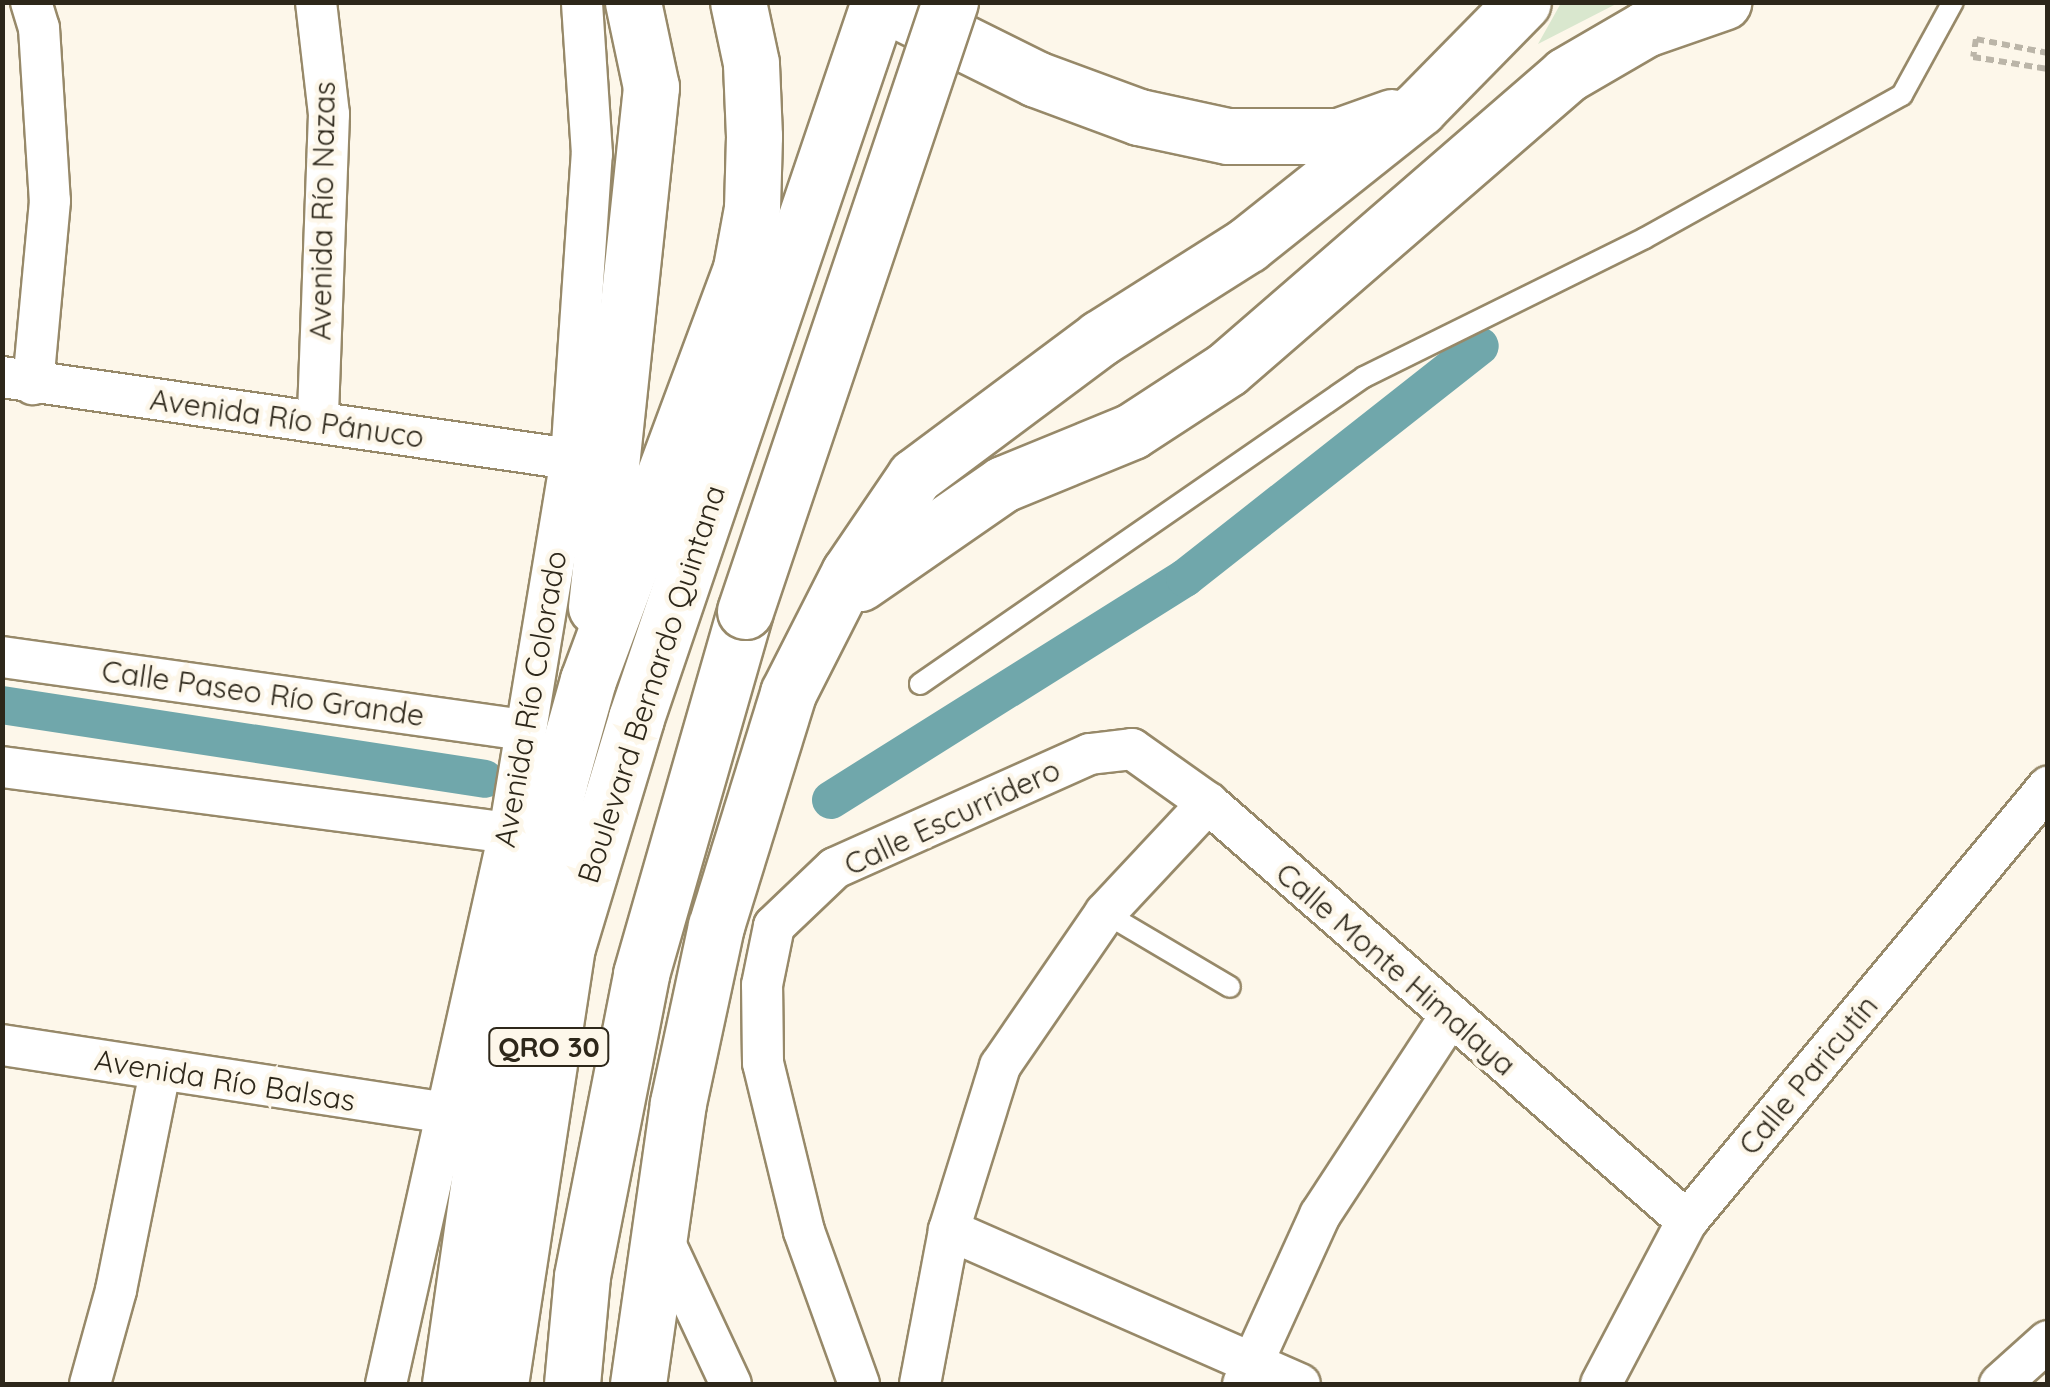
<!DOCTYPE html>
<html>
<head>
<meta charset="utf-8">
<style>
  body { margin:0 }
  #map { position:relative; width:2050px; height:1387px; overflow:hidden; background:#fdf7ea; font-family:Quicksand,sans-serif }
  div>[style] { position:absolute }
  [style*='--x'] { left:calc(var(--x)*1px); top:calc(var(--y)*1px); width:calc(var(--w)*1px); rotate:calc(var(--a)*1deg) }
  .green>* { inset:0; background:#d9e7ce }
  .canal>* { height:38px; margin:-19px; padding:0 19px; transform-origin:19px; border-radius:19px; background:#70a7ab }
  .path>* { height:6px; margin-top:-3px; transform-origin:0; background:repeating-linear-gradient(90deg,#bbb5a8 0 8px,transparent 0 13px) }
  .roads { filter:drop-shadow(2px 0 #978969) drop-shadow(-2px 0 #978969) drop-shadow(0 2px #978969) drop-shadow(0 -2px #978969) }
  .lane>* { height:20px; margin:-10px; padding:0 10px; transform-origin:10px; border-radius:10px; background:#fff }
  .street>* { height:40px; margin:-20px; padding:0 20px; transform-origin:20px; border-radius:20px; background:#fff }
  .highway>* { height:55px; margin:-27.5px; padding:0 27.5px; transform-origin:27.5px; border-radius:27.5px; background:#fff }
  .bridges { filter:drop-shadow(2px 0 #978969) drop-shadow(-2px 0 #978969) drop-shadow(0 2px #978969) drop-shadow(0 -2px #978969) }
  .highway-bridge>* { height:55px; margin:-27.5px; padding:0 27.5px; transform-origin:27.5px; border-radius:27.5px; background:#fff }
  span { translate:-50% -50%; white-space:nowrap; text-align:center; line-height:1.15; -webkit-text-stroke:9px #fdf7ea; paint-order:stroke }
  .shield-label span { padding:2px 8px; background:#fdf7ea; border:2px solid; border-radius:8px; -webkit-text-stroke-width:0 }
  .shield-label { font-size:28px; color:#2d271a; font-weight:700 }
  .street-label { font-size:30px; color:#2d271a }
  .frame { position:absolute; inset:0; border:5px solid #2d271a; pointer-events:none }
</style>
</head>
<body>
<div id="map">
  <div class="green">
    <i style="clip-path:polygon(1561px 3px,1561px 2px,1618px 3px,1538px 44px)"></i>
  </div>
  <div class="canal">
    <i style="--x:2;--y:705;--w:488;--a:8.7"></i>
    <i style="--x:831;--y:800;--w:418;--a:-32.1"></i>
    <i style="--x:1185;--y:578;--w:375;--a:-38.2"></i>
  </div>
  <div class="path">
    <i style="--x:2048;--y:53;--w:73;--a:-169"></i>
    <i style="--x:1976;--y:39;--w:18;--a:99"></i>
    <i style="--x:1973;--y:57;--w:76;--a:9.1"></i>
  </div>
  <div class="roads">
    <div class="lane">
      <i style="--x:920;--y:684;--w:540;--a:-34.66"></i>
      <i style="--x:1364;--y:377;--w:313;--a:-26.3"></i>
      <i style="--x:1645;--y:238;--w:294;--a:-29.1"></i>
      <i style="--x:1902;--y:95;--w:106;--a:-61.3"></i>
      <i style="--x:1105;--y:913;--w:145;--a:30.6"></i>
    </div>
    <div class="street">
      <i style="--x:31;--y:2;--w:27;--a:73"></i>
      <i style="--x:39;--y:28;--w:173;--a:86.4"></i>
      <i style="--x:50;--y:201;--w:184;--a:95.3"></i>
      <i style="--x:316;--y:2;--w:113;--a:83.4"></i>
      <i style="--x:329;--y:114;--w:305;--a:92.1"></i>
      <i style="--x:2;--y:377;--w:575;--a:8.2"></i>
      <i style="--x:2;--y:657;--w:527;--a:7.96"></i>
      <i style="--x:2;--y:767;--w:511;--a:7.42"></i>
      <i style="--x:2;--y:1045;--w:450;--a:8.7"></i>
      <i style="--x:949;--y:1230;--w:383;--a:23.7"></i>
      <i style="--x:663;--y:1239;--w:160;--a:64.9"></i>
      <i style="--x:90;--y:1384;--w:98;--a:-74.5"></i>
      <i style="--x:116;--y:1290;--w:223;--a:-78.6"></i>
      <i style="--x:386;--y:1384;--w:565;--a:-77.42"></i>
      <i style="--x:509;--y:833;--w:379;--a:-80.6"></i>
      <i style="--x:571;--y:459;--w:306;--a:-86.1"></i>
      <i style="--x:592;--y:154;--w:152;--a:-93.8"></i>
      <i style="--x:859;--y:1384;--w:163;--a:-109.8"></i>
      <i style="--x:804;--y:1231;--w:173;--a:-103.7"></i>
      <i style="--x:763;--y:1063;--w:78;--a:-90.7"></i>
      <i style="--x:762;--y:985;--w:60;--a:-78.5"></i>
      <i style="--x:774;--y:926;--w:84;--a:-43.6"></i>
      <i style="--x:835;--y:868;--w:279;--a:-24.1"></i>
      <i style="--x:1090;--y:754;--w:42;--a:-6.8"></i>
      <i style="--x:1132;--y:749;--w:93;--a:35.4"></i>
      <i style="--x:1208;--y:803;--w:636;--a:41.11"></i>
      <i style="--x:920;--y:1384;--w:157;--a:-79.3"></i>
      <i style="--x:949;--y:1230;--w:172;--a:-72.7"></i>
      <i style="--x:1000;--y:1066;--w:186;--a:-55.5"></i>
      <i style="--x:1105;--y:913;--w:151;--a:-46.9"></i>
      <i style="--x:1243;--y:1384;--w:186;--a:-65.5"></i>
      <i style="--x:1320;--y:1215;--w:235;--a:-56.8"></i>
      <i style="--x:1601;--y:1384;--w:184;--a:-62.2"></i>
      <i style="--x:1687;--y:1221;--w:565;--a:-50.25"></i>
      <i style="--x:2000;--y:1384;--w:64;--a:-41.9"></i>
    </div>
    <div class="highway">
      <i style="--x:897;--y:10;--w:155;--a:26.4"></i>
      <i style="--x:1036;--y:79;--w:110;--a:20.3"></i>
      <i style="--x:1139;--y:117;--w:91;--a:12.1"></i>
      <i style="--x:1228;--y:136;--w:111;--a:0"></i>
      <i style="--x:1339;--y:136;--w:56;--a:-19.7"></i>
      <i style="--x:860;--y:583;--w:174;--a:-34.7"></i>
      <i style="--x:1003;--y:484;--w:139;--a:-22.3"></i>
      <i style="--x:1132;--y:431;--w:113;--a:-33.1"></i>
      <i style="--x:1227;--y:369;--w:449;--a:-40.9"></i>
      <i style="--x:1566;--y:75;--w:91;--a:-30.2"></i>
      <i style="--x:1645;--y:29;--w:83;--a:-19.1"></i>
      <i style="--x:596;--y:607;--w:523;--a:-83.96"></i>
      <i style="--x:651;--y:87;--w:87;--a:-102"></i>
      <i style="--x:450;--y:1384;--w:361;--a:-81.9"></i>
      <i style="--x:501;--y:1027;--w:251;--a:-76.6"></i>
      <i style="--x:559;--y:783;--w:107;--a:-74.3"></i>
      <i style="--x:588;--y:680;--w:439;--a:-69.6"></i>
      <i style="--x:741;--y:268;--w:61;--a:-79.6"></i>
      <i style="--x:752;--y:208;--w:72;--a:-88.4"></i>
      <i style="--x:754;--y:136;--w:73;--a:-92.4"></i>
      <i style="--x:751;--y:63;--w:62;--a:-102"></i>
      <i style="--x:500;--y:1384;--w:442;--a:-81.3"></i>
      <i style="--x:567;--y:947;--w:239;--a:-73.2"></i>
      <i style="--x:636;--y:718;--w:756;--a:-71.25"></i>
      <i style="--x:572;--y:1384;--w:108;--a:-84.7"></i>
      <i style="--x:582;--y:1276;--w:308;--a:-78.9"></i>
      <i style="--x:641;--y:974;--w:378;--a:-74"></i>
      <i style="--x:638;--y:1384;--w:284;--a:-81.9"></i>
      <i style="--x:678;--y:1103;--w:181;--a:-77.9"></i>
      <i style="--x:716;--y:926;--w:244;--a:-72.8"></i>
      <i style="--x:788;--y:693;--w:135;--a:-63.1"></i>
      <i style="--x:849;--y:573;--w:117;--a:-55.8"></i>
      <i style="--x:915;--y:476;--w:231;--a:-36.7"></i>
      <i style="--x:1100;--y:338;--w:174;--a:-32.3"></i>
      <i style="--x:1247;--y:245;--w:220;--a:-38.5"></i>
      <i style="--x:1419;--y:108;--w:148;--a:-45.5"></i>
    </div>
  </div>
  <div class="bridges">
    <div class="highway-bridge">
      <i style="--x:745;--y:611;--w:643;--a:-71.4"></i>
    </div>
  </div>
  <div class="shield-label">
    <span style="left:549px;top:1047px">QRO 30</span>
  </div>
  <div class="street-label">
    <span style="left:322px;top:211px;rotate:-89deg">Avenida Río Nazas</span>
    <span style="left:287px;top:418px;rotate:8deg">Avenida Río Pánuco</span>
    <span style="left:651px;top:684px;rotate:-72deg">Boulevard Bernardo Quintana</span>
    <span style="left:263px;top:693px;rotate:8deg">Calle Paseo Río Grande</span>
    <span style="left:530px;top:699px;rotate:-80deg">Avenida Río Colorado</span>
    <span style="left:952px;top:817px;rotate:-25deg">Calle Escurridero</span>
    <span style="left:1396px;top:969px;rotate:41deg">Calle Monte Himalaya</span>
    <span style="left:1808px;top:1075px;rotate:-50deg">Calle Paricutín</span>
    <span style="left:225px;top:1080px;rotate:9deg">Avenida Río Balsas</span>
  </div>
  <div class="frame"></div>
</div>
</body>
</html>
